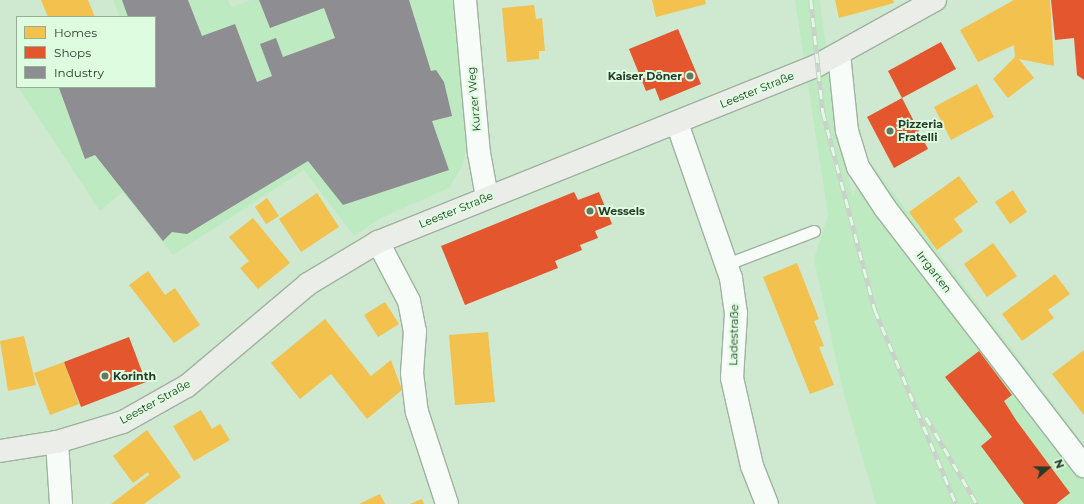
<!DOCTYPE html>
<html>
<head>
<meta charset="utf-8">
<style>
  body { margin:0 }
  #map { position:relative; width:1084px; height:504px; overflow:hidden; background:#cee9d0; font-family:Montserrat,sans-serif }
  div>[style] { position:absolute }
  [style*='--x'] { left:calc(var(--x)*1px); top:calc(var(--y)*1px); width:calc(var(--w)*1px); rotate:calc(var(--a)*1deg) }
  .built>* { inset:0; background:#beeac1 }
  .homes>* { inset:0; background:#f2c14e }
  .shops>* { inset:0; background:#e4572e }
  .industry>* { inset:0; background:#8d8d92 }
  .roads { filter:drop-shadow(1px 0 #9eb39f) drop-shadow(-1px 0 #9eb39f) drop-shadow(0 1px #9eb39f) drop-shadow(0 -1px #9eb39f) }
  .lane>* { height:11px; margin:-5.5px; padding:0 5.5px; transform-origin:5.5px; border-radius:5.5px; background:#f8fcf8 }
  .street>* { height:22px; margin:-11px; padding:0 11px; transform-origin:11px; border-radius:11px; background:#f8fcf8 }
  .secondary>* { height:22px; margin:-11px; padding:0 11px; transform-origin:11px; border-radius:11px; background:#ebeee8 }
  .rail>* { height:4.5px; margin-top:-2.25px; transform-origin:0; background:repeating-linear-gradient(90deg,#defde0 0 9px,#cad1ca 0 18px); box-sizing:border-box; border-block:1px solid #cad1ca }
  .dots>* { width:11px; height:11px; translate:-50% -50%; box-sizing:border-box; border:2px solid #defde0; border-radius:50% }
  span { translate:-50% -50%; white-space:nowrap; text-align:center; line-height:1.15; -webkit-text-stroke:4px #defde0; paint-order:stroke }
  .poi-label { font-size:11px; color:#273b29; font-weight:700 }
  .right { translate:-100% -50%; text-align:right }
  .left { translate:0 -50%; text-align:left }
  .street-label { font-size:11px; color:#273b29 }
  .legend { position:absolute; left:16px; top:16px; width:140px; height:72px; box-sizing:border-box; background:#defde0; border:1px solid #95af97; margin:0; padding:5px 7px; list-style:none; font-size:12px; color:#273b29 }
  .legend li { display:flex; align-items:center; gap:8px; height:20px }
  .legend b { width:20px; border:1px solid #95af97 }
  .north { position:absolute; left:1028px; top:448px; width:40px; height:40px; -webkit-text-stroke:3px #defde0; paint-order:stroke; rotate:70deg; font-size:11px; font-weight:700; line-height:16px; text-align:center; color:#273b29 }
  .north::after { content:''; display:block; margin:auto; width:14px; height:18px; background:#273b29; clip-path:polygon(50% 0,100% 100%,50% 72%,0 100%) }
</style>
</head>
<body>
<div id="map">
  <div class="built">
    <i style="clip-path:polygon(113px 0,228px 0,231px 7px,251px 0,457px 0,469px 141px,462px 166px,449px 188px,383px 217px,354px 236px,304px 170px,173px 255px,123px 192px,100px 211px,18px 87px,155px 87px,155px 17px,120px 17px)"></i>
    <i style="clip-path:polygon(795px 0,820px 0,835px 124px,853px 196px,867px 158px,1084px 444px,1084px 504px,876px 504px,843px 391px,814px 259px,828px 215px)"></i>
  </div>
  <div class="homes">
    <i style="clip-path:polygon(41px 0,88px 0,95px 17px,48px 17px)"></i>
    <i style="clip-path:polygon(652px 0,705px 0,706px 4px,656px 17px)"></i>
    <i style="clip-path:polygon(835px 0,893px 0,894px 3px,839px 18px)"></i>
    <i style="clip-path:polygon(1014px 0,1050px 0,1054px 66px,1019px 59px,1034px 78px,1008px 98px,993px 79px,1015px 57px,1014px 45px,978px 62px,960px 30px)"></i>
    <i style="clip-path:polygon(534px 5px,536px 19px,542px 18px,545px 51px,539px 51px,539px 59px,507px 62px,502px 8px)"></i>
    <i style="clip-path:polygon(977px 84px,994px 117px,951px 140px,934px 107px)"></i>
    <i style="clip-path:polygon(959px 176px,978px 202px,954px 219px,963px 231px,937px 250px,909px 212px)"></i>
    <i style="clip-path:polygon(1013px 190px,1027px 212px,1010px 224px,995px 202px)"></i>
    <i style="clip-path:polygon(317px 193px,339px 227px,301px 252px,279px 219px)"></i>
    <i style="clip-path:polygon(267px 198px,279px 216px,266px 224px,255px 207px)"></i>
    <i style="clip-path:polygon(253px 218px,290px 263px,258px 289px,240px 268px,249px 261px,229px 237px)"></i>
    <i style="clip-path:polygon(993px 243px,1017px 276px,987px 297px,964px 264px)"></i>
    <i style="clip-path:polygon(797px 263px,819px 319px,814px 321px,824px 346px,819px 347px,834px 385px,810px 394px,763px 277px)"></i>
    <i style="clip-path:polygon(148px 271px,165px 295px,175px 288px,200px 325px,174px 343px,129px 285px)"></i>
    <i style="clip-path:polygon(1055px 274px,1070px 294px,1048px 310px,1054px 318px,1022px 341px,1002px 314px)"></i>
    <i style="clip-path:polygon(385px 302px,399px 324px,378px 337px,364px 315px)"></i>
    <i style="clip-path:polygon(325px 319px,371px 376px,391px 360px,402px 390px,367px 419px,331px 374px,300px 399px,271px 363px)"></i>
    <i style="clip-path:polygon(488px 332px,495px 402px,455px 405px,449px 335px)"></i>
    <i style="clip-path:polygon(24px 336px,36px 385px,8px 391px,0 341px)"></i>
    <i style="clip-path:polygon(1084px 350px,1084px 415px,1052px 374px)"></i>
    <i style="clip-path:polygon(64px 362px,79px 404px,50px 415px,34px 373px)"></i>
    <i style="clip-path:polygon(201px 410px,212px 429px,220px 424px,230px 440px,194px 461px,173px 426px)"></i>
    <i style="clip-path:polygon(147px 430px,181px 477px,144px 504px,111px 504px,149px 475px,148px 472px,133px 483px,113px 456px)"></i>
    <i style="clip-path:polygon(380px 494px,385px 504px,359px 504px)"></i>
    <i style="clip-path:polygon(422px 499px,424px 504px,410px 504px)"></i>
  </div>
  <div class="shops">
    <i style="clip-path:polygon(1051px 0,1084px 0,1084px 80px,1077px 75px,1074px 38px,1055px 40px)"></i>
    <i style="clip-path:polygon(678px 29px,701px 84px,660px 101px,655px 88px,646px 91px,629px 49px)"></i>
    <i style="clip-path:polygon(941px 42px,956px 69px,902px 98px,888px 71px)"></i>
    <i style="clip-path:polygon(902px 98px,928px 149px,894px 168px,867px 117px)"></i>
    <i style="clip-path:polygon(574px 192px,578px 200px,599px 192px,612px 224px,595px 231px,598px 238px,580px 245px,582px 250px,555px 261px,558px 268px,465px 305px,441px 246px)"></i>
    <i style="clip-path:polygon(129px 337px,146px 382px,81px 407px,64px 362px)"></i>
    <i style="clip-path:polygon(979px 351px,1012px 395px,1004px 401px,1016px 420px,1070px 493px,1056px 504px,1024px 504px,981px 446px,992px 437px,945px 377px)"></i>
  </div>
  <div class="industry">
    <i style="clip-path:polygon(122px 0,188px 0,202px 36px,235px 24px,257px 82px,272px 76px,260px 44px,276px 38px,283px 57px,335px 38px,324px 8px,270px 28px,259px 0,409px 0,431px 71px,436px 70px,444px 82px,452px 116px,432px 121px,449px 170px,343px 205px,308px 161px,187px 234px,172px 232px,163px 241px,95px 155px,85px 159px,59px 88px,155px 87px,155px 17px,128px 17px)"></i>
  </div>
  <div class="roads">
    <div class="lane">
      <i style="--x:727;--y:264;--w:93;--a:-20.8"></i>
    </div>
    <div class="street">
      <i style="--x:465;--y:0;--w:154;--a:84.8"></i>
      <i style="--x:479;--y:153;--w:45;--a:79.7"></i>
      <i style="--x:839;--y:54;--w:77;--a:84.1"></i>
      <i style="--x:847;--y:131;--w:38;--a:73"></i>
      <i style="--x:858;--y:167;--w:49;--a:56.6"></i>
      <i style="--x:885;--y:208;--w:326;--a:52.4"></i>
      <i style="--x:677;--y:123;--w:164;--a:70.8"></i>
      <i style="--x:731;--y:278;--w:35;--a:82"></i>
      <i style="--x:736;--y:313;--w:65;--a:93.5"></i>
      <i style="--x:732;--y:378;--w:90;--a:77.2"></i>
      <i style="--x:752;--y:466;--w:41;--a:68.5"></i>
      <i style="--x:378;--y:242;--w:67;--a:62.3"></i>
      <i style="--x:409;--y:301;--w:31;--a:79"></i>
      <i style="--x:415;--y:331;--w:42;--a:94.1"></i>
      <i style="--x:412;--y:373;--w:39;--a:83"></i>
      <i style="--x:417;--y:412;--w:97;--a:71.9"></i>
      <i style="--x:57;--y:442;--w:62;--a:86.3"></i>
    </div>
    <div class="secondary">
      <i style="--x:0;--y:451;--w:58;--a:-9"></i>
      <i style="--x:57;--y:442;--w:69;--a:-16.9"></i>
      <i style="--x:123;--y:422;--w:73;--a:-29.4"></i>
      <i style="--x:187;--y:386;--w:158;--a:-40.1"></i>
      <i style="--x:308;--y:284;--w:82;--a:-31"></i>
      <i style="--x:378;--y:242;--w:472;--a:-21.9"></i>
      <i style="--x:816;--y:66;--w:136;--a:-29"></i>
    </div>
  </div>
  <div class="rail">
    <i style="--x:811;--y:0;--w:113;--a:83.9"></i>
    <i style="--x:823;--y:112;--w:205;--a:75.3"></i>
    <i style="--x:875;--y:310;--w:210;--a:67.3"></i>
    <i style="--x:926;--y:417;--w:101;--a:59.6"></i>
  </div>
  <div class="dots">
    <i style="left:690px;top:76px;background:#617863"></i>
    <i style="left:890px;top:131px;background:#617863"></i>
    <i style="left:590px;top:211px;background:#617863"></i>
    <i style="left:105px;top:376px;background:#617863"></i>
  </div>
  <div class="poi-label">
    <span class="right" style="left:682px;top:76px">Kaiser Döner</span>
    <span class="left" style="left:898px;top:131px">Pizzeria<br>Fratelli</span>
    <span class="left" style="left:598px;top:211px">Wessels</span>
    <span class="left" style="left:113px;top:376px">Korinth</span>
  </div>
  <div class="street-label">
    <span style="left:757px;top:90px;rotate:-22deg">Leester Straße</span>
    <span style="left:474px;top:99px;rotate:-95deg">Kurzer Weg</span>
    <span style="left:456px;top:210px;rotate:-22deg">Leester Straße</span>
    <span style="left:934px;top:272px;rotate:52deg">Irrgarten</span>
    <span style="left:734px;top:335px;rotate:-89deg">Ladestraße</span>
    <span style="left:155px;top:402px;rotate:-29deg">Leester Straße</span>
  </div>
  <ul class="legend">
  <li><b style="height:11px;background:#f2c14e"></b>Homes</li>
  <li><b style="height:11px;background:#e4572e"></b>Shops</li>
  <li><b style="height:11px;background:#8d8d92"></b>Industry</li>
  </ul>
  <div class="north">N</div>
</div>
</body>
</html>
